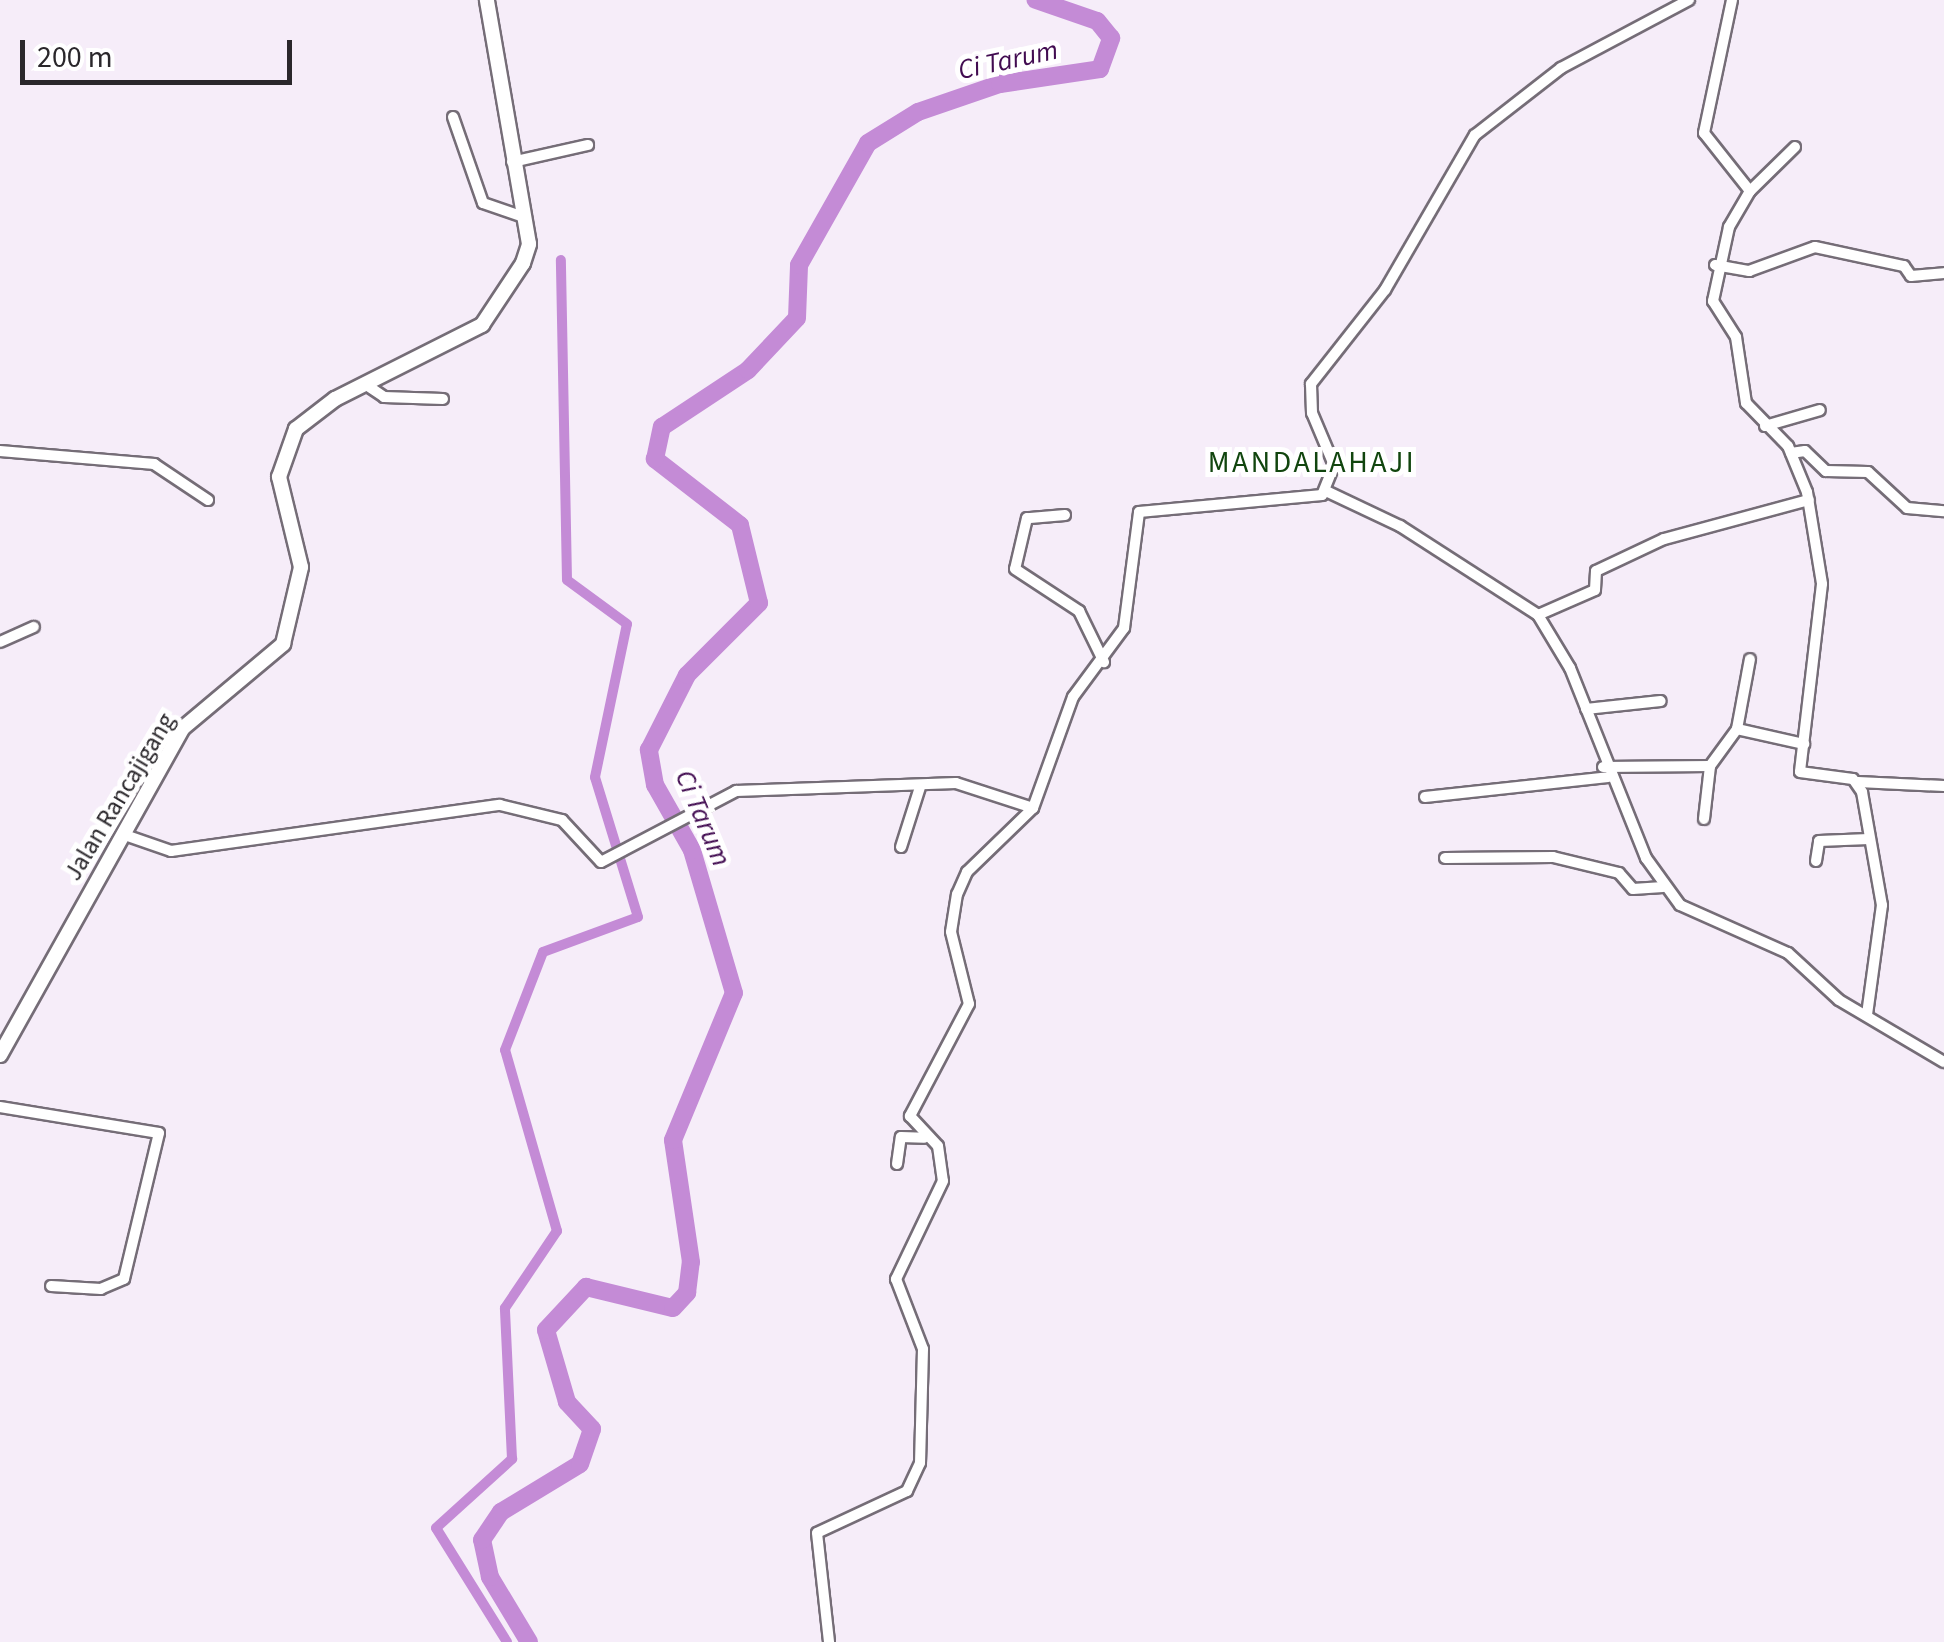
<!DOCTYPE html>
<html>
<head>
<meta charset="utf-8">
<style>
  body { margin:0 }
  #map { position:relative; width:1944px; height:1642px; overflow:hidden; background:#f6edf9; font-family:"Source Sans 3",sans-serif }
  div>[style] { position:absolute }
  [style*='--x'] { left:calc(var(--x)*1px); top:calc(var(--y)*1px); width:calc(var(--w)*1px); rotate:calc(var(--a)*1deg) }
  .canal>* { height:10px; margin:-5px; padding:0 5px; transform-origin:5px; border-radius:5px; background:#c48bd6 }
  .river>* { height:18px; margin:-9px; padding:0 9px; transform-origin:9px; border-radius:9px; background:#c48bd6 }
  .roads { filter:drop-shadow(2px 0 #756d77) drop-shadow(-2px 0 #756d77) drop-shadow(0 2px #756d77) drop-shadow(0 -2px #756d77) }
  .minor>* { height:10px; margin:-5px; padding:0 5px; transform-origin:5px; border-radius:5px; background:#fff }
  .major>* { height:14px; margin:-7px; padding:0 7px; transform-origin:7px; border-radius:7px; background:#fff }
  span { translate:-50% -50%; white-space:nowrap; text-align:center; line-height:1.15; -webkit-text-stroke:10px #fff; paint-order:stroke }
  .street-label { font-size:25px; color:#2a272b }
  .water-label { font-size:28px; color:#420c51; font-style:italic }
  .quarter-label { font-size:30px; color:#11450e; letter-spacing:2.5px }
  .scale { position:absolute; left:20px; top:40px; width:272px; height:45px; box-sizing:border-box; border:5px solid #2a272b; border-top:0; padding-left:12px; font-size:30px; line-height:35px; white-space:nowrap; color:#2a272b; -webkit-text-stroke:8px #fff; paint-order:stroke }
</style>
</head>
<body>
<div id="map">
  <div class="canal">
    <i style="--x:507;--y:1642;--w:134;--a:-121.9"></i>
    <i style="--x:436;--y:1528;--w:103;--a:-42.2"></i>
    <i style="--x:512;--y:1459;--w:151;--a:-92.7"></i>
    <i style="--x:505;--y:1308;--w:93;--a:-56"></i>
    <i style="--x:557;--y:1231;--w:188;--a:-106"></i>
    <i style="--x:505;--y:1050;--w:105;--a:-68.8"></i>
    <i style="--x:543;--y:952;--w:101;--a:-20.2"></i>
    <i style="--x:638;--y:917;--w:146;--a:-107.1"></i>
    <i style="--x:595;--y:777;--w:156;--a:-78.2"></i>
    <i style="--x:627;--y:624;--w:74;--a:-143.7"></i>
    <i style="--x:567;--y:580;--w:320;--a:-91.1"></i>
  </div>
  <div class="river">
    <i style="--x:529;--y:1642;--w:76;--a:-121"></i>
    <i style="--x:490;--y:1577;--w:38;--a:-102"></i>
    <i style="--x:482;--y:1540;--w:34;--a:-56"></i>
    <i style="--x:501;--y:1512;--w:92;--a:-31.3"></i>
    <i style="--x:580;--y:1464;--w:37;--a:-71"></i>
    <i style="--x:592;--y:1429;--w:37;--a:-133"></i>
    <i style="--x:567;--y:1402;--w:75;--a:-106.3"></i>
    <i style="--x:546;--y:1330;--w:59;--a:-47.1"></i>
    <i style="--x:586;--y:1287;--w:89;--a:13.6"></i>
    <i style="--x:673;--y:1308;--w:21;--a:-47"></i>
    <i style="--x:687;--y:1293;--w:31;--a:-83"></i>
    <i style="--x:691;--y:1262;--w:123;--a:-98.4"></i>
    <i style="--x:673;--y:1140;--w:159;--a:-67.5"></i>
    <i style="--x:734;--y:993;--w:149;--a:-106.4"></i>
    <i style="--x:692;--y:850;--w:75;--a:-119.6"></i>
    <i style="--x:655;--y:785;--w:36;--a:-100"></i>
    <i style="--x:649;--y:750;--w:84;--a:-63.1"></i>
    <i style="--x:687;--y:675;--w:102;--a:-45"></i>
    <i style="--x:759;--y:603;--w:80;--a:-103.7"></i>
    <i style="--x:740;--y:525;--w:108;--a:-142.2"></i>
    <i style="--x:655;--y:459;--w:33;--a:-78"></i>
    <i style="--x:662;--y:427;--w:103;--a:-33.5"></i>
    <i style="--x:748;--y:370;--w:71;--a:-46.7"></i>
    <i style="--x:797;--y:318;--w:53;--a:-87.8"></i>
    <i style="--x:799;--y:265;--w:140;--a:-60.5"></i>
    <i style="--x:868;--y:143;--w:59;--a:-31.8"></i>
    <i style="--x:918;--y:112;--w:87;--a:-18.9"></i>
    <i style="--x:1000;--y:84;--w:101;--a:-8.5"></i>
    <i style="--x:1100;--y:69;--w:33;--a:-70"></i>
    <i style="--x:1111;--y:38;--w:22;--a:-129"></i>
    <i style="--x:1097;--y:21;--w:65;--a:-161"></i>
  </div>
  <div class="roads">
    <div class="minor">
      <i style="--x:1732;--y:0;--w:136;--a:101.9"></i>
      <i style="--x:1704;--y:133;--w:74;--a:51.6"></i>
      <i style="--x:453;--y:117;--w:91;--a:70.8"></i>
      <i style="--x:483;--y:203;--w:43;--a:18.9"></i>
      <i style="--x:1795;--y:147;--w:63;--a:135.6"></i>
      <i style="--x:1750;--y:191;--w:42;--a:120.3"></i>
      <i style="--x:1729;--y:227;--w:76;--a:102.2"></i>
      <i style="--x:1713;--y:301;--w:43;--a:57.4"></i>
      <i style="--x:1736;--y:337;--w:67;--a:81.4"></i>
      <i style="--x:1746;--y:403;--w:60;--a:45.7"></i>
      <i style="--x:1788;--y:446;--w:50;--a:67.6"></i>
      <i style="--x:1807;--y:492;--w:93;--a:80.7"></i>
      <i style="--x:1822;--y:584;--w:189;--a:96.7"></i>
      <i style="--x:1800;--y:772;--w:53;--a:7.5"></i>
      <i style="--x:1853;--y:779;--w:16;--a:55"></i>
      <i style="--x:1862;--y:792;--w:115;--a:80"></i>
      <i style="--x:1882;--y:905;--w:110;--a:97.8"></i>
      <i style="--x:512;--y:162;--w:78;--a:-12.6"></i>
      <i style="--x:1715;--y:265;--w:35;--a:10"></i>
      <i style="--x:1749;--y:271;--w:70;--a:-20"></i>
      <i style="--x:1815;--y:247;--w:91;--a:12.1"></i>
      <i style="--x:1904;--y:266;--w:12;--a:55"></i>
      <i style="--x:1911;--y:276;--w:33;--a:-5"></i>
      <i style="--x:365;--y:384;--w:23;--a:34"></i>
      <i style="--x:384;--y:397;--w:59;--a:1.9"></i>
      <i style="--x:1765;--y:426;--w:57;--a:-16.2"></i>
      <i style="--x:0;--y:451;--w:155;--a:4.8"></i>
      <i style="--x:154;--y:464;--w:65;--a:33.7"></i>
      <i style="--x:1791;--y:453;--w:14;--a:-8"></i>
      <i style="--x:1805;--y:451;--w:29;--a:44"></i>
      <i style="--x:1826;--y:471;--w:42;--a:1.4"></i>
      <i style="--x:1868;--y:472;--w:53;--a:42.7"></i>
      <i style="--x:1907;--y:508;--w:37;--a:5"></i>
      <i style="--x:1326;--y:491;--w:82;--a:25.3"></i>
      <i style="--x:1400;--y:526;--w:164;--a:32.8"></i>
      <i style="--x:1538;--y:615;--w:62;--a:58.9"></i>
      <i style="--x:1570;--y:668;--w:205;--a:68.2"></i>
      <i style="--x:1646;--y:858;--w:58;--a:54.1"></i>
      <i style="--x:1680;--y:905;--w:118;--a:24"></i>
      <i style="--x:1788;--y:953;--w:69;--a:42.7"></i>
      <i style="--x:1839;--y:1000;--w:122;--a:30.6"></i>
      <i style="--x:1065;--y:515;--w:38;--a:175"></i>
      <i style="--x:1027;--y:518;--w:52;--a:103.2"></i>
      <i style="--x:1015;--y:569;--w:77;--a:33.3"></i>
      <i style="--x:1079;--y:611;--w:57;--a:63.9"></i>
      <i style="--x:1538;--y:615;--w:62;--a:-23.7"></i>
      <i style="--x:1595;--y:590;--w:19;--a:-87"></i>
      <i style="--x:1596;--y:571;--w:75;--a:-25.2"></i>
      <i style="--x:1664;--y:539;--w:150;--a:-15.1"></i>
      <i style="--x:0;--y:642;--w:37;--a:-24"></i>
      <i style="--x:1586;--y:709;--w:75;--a:-6.1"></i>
      <i style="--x:1737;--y:729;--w:69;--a:12.6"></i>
      <i style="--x:1603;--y:767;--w:107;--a:-0.5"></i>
      <i style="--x:1710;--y:766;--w:46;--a:-53.9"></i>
      <i style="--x:1737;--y:729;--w:71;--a:-79.5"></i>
      <i style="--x:1858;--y:782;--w:86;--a:2.7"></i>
      <i style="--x:1425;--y:797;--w:184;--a:-6.2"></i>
      <i style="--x:1033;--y:808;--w:118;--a:-70.2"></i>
      <i style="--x:1073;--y:697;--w:86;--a:-53.5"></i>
      <i style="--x:1124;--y:628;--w:117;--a:-82.6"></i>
      <i style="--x:1139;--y:512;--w:184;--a:-5.3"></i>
      <i style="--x:1322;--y:495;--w:32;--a:-68"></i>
      <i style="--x:1334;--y:465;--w:56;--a:-112.9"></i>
      <i style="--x:1312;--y:413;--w:29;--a:-92"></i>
      <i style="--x:1311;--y:384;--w:120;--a:-51.8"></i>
      <i style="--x:1385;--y:290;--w:179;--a:-59.9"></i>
      <i style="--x:1475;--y:135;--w:109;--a:-37.9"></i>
      <i style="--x:1561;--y:68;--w:145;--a:-28"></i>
      <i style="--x:1704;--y:819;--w:53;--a:-83.5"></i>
      <i style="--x:122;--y:834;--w:52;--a:19.1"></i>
      <i style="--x:171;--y:851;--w:332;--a:-8"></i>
      <i style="--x:500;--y:805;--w:64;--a:13.6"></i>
      <i style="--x:562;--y:820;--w:57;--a:47.1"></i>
      <i style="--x:601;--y:862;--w:153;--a:-27.7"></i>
      <i style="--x:736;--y:791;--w:220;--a:-2.1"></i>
      <i style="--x:956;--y:783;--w:81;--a:18"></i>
      <i style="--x:1033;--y:808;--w:92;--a:135.9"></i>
      <i style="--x:967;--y:872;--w:24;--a:114"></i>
      <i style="--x:957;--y:894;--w:38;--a:99"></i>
      <i style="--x:951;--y:932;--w:74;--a:76"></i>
      <i style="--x:969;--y:1004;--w:127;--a:117.8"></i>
      <i style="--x:910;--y:1116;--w:41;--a:47"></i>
      <i style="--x:938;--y:1146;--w:35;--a:82"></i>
      <i style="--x:943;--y:1181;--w:109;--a:115.6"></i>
      <i style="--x:896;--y:1279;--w:75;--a:68.9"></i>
      <i style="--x:923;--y:1349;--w:114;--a:91.5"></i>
      <i style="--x:920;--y:1463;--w:31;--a:115"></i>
      <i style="--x:907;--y:1491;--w:99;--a:155"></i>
      <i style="--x:817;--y:1533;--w:110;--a:83.7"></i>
      <i style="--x:901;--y:847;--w:63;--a:-72.4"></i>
      <i style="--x:1445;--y:858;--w:108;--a:-0.5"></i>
      <i style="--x:1553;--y:857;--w:68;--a:13.6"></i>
      <i style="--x:1619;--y:873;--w:21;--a:49"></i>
      <i style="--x:1633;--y:889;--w:30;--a:-4"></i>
      <i style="--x:1816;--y:861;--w:20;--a:-81"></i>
      <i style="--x:1819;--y:841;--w:50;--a:-2.3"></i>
      <i style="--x:0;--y:1107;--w:161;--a:9.3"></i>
      <i style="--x:159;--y:1133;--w:150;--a:103.5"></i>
      <i style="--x:124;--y:1279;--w:25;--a:157"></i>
      <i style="--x:101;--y:1289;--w:50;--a:-176.6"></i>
      <i style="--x:897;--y:1164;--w:27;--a:-82"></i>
      <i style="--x:901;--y:1137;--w:23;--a:2"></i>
    </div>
    <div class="major">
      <i style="--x:0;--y:1055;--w:375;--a:-60.8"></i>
      <i style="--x:183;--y:728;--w:131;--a:-40"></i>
      <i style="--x:283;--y:644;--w:79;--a:-76.8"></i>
      <i style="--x:301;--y:567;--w:93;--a:-103.7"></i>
      <i style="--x:279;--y:477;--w:51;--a:-70.5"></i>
      <i style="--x:296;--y:429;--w:49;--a:-37.6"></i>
      <i style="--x:335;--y:399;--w:165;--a:-26.7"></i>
      <i style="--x:482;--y:325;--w:74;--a:-56.5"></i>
      <i style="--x:523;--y:263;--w:20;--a:-72"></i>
      <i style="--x:529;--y:244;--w:248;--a:-99.8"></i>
    </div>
  </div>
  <div class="street-label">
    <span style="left:120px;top:797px;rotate:-59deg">Jalan Rancajigang</span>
  </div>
  <div class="water-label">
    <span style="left:1008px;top:60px;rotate:-12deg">Ci Tarum</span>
    <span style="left:703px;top:818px;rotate:67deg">Ci Tarum</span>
  </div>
  <div class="quarter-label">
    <span style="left:1312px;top:463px">MANDALAHAJI</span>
  </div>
  <div class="scale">200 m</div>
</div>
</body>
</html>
